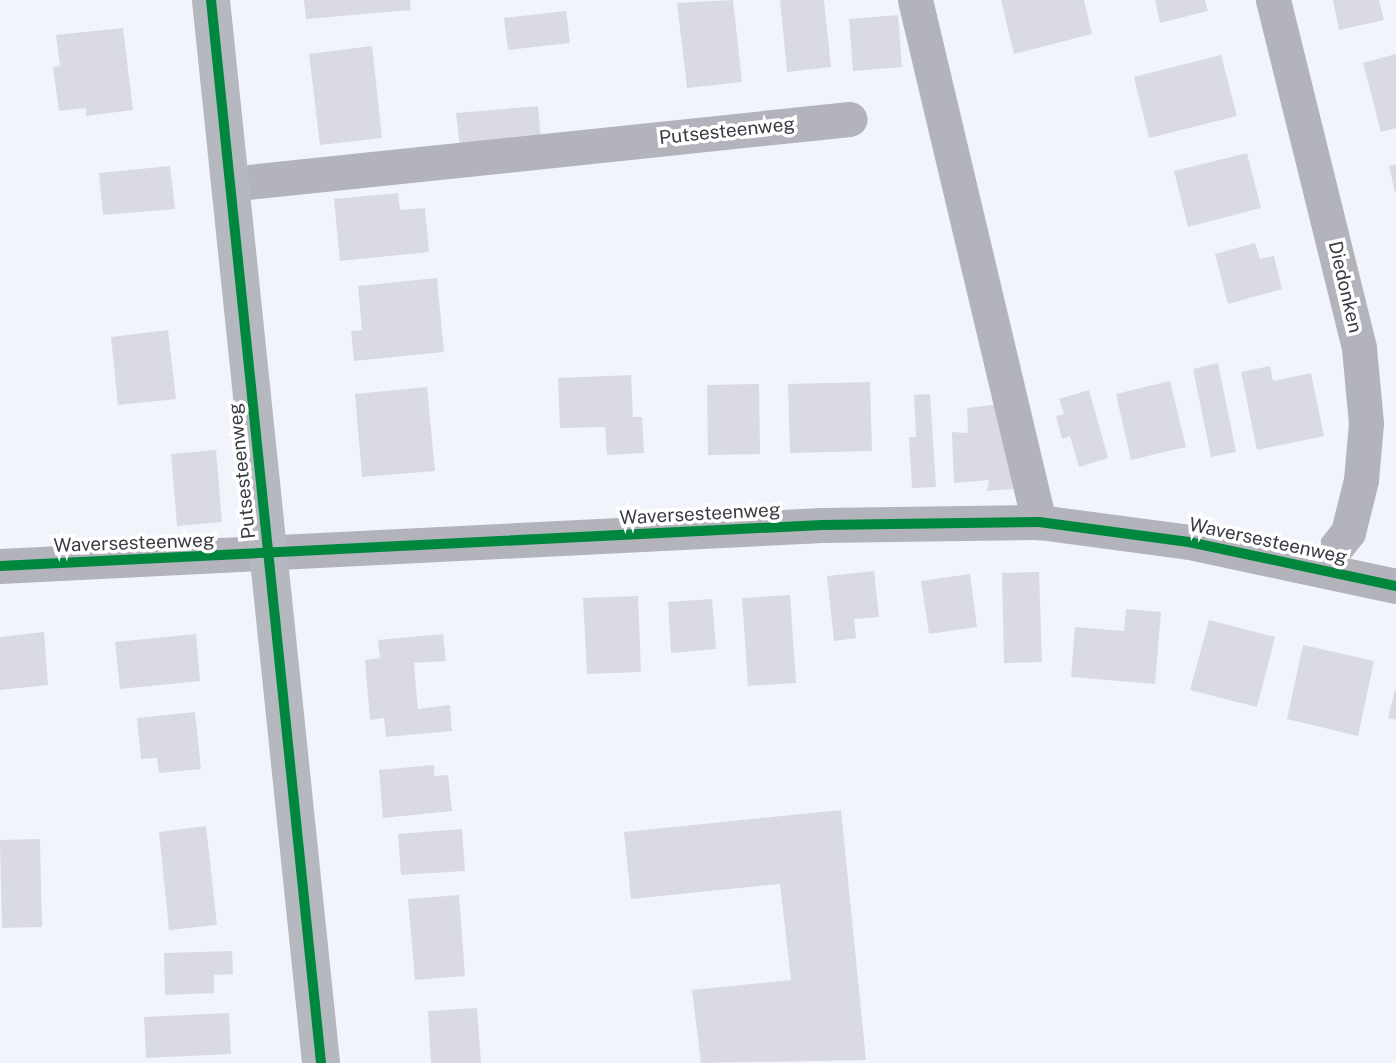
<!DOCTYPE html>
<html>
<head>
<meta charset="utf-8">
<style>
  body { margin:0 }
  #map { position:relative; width:1396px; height:1063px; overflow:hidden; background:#f2f4fc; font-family:"Public Sans",sans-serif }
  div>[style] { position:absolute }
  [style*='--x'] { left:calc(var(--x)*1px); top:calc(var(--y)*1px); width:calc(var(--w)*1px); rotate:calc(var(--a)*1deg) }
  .building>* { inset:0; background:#dadbe2 }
  .minor>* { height:35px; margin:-17.5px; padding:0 17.5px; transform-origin:17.5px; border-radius:17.5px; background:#b2b3bb }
  .major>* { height:38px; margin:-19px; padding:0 19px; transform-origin:19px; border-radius:19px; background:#b6b8c0 }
  .cycleway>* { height:10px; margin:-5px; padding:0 5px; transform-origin:5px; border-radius:5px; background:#00873e }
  span { translate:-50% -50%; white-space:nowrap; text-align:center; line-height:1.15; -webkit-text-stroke:7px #fff; paint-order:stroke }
  .street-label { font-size:19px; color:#3b3c43 }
</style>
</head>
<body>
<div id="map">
  <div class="building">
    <i style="clip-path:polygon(304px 0,410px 0,411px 10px,306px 19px)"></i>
    <i style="clip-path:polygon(733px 0,742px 82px,687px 88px,677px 3px)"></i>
    <i style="clip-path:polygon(780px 0,824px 0,831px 67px,787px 72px)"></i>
    <i style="clip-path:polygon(1001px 0,1084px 0,1092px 34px,1014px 54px)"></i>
    <i style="clip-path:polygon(1155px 0,1205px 0,1208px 11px,1160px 23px)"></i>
    <i style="clip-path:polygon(1333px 0,1379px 0,1384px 20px,1339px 30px)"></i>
    <i style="clip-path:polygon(566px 11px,570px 43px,508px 50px,504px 18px)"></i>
    <i style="clip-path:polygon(898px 15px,902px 67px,853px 71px,849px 19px)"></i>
    <i style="clip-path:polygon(123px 28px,133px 110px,86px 116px,86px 108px,59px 111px,53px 67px,60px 66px,56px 35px)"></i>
    <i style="clip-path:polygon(372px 46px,382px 138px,320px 145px,309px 54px)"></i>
    <i style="clip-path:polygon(1396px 54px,1396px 128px,1381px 132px,1363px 63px)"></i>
    <i style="clip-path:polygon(1221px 55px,1237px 116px,1149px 138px,1134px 77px)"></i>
    <i style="clip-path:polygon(538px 106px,541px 140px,460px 148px,456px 113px)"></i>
    <i style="clip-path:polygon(1247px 153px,1261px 208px,1188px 227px,1174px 171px)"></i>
    <i style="clip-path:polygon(1396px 164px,1396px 192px,1395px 192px,1389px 166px)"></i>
    <i style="clip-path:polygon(170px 166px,175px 209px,103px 215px,99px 173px)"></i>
    <i style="clip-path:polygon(398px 193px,400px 210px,425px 208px,429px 252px,340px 261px,334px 199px)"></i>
    <i style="clip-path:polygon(1255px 243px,1260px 259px,1274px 256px,1282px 289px,1228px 304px,1215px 254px)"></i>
    <i style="clip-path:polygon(437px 278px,444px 352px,354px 361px,351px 331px,362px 330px,358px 286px)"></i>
    <i style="clip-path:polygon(168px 330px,176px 399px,118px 405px,111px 337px)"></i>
    <i style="clip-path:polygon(1218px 363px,1236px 452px,1211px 457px,1193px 369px)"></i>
    <i style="clip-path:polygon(1270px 366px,1273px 381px,1311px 373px,1324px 436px,1257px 450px,1241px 372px)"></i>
    <i style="clip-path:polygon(631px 375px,633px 417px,642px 417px,644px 453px,607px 455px,605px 427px,560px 428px,558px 378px)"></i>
    <i style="clip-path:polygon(1170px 381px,1186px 447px,1131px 460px,1116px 394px)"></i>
    <i style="clip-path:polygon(870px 382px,872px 451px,790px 453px,788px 384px)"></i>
    <i style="clip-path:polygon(759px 384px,760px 454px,708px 455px,707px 385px)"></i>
    <i style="clip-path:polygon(427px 387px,435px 471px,362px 477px,355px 394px)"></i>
    <i style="clip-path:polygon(1089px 390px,1108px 458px,1079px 467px,1070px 436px,1062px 439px,1056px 416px,1064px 414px,1059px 399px)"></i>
    <i style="clip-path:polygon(930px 394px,936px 487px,912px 488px,909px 437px,916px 437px,914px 395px)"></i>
    <i style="clip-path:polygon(1000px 404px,1013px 489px,987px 491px,989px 480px,954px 483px,952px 432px,968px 433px,967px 408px)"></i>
    <i style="clip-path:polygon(216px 450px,222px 522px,177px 526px,171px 454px)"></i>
    <i style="clip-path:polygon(874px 571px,879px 617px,854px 619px,856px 638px,834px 641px,827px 576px)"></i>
    <i style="clip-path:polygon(1039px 572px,1042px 662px,1004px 663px,1002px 573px)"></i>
    <i style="clip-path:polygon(970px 574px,977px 627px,929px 634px,921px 581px)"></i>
    <i style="clip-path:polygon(790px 595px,796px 683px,748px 686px,742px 598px)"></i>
    <i style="clip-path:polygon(638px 596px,641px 672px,587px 674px,583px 598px)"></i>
    <i style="clip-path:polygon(712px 599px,716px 649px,671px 653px,668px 602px)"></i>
    <i style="clip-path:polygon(1126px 609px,1161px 612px,1155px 684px,1071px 677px,1075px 627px,1124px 631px)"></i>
    <i style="clip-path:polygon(1209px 620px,1275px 637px,1257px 707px,1190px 690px)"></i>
    <i style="clip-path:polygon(44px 632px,48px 685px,0 690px,0 637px)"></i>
    <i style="clip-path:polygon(196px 634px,200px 681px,120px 689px,115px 642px)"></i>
    <i style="clip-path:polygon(443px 634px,446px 661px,414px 663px,416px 688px,418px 709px,450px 705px,452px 731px,386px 737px,384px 718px,370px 720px,365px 660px,380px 658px,378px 640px)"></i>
    <i style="clip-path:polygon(1303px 645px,1374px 661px,1358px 736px,1287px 719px)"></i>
    <i style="clip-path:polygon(1395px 690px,1396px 690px,1396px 720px,1388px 718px)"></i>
    <i style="clip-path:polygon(195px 712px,201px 769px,159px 773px,157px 758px,141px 759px,137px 718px)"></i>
    <i style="clip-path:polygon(434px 765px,434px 776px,448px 775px,452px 811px,383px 818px,379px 770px)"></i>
    <i style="clip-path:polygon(841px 810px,866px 1060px,701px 1063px,692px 990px,791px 980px,780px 884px,631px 899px,624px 832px)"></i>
    <i style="clip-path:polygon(206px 826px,217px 925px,169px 930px,159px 832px)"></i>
    <i style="clip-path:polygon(462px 829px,465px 871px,401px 875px,398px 834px)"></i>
    <i style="clip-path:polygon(40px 839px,42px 927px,2px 928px,0 840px)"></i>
    <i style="clip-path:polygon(459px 895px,465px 976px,415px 980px,408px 899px)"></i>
    <i style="clip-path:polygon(232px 951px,233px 974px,214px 975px,214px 993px,165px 995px,164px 953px)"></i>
    <i style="clip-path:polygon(477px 1008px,481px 1063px,431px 1063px,428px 1011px)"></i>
    <i style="clip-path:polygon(229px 1013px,231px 1054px,146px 1058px,144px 1017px)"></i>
  </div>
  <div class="minor">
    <i style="--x:915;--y:0;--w:537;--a:76.64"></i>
    <i style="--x:1273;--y:0;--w:358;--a:76.1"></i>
    <i style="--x:1359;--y:348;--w:75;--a:84.7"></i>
    <i style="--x:1366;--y:423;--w:57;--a:95"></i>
    <i style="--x:1361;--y:480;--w:54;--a:104"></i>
    <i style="--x:1348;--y:532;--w:47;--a:128.1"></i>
    <i style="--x:229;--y:184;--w:624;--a:-5.98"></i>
    <i style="--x:0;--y:566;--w:823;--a:-2.86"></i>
    <i style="--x:822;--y:525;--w:217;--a:-0.8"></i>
    <i style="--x:1039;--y:522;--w:151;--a:7.6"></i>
    <i style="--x:1189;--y:542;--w:212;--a:12"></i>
  </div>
  <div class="major">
    <i style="--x:211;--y:0;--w:1069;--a:84.09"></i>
  </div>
  <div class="cycleway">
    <i style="--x:211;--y:0;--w:1069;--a:84.09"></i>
    <i style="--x:0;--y:566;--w:823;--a:-2.86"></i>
    <i style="--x:822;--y:525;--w:217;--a:-0.8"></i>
    <i style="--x:1039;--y:522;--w:151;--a:7.6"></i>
    <i style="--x:1189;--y:542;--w:212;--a:12"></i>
  </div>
  <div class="street-label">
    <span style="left:727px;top:131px;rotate:-6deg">Putsesteenweg</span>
    <span style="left:1345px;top:287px;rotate:77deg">Diedonken</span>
    <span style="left:242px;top:471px;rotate:-96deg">Putsesteenweg</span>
    <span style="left:700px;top:514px;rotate:-3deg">Waversesteenweg</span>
    <span style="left:1268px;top:541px;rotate:12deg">Waversesteenweg</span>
    <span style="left:134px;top:543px;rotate:-2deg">Waversesteenweg</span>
  </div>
</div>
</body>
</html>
